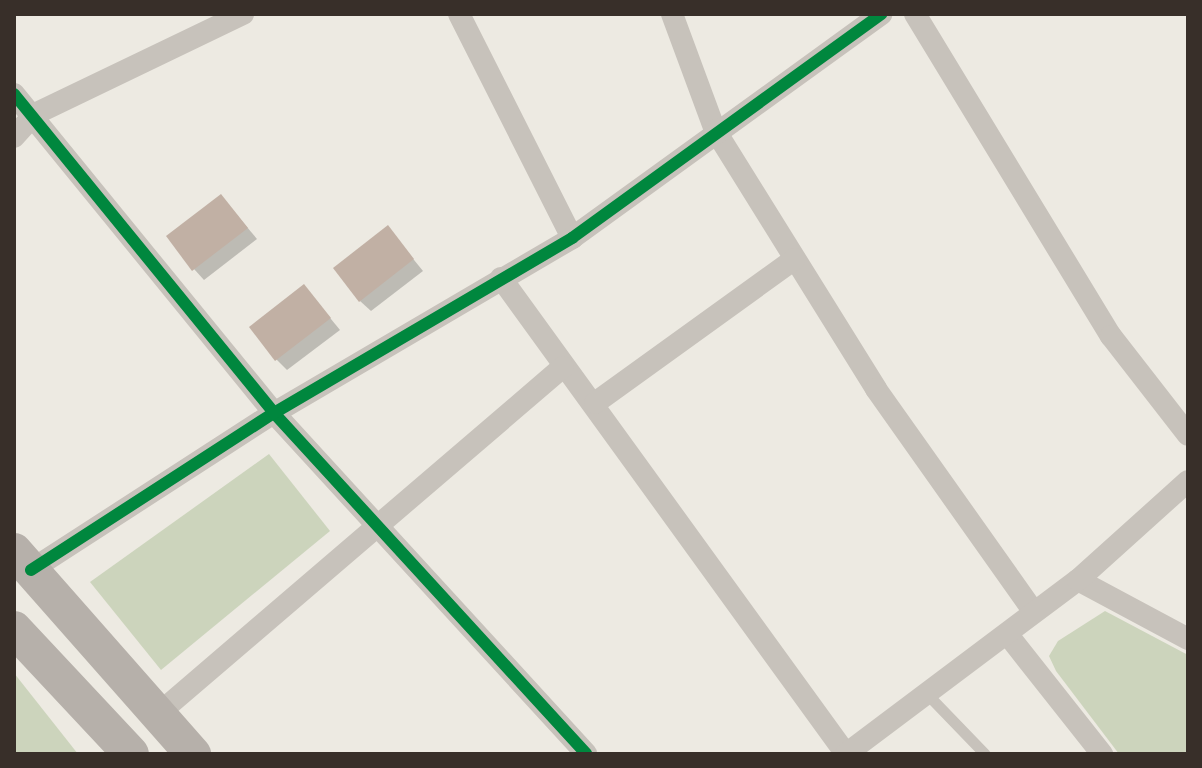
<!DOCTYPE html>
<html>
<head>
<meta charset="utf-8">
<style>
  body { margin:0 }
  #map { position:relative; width:1202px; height:768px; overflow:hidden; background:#edeae2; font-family:"IBM Plex Sans",sans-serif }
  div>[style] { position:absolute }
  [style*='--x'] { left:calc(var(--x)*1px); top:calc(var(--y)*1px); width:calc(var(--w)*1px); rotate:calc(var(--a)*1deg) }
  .green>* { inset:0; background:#ccd4bc }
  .shadow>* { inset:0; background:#0003 }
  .building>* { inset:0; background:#c1b0a4 }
  .service>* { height:11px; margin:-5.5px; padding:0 5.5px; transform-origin:5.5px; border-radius:5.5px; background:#c7c2bb }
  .minor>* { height:22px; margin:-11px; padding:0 11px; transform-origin:11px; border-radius:11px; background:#c7c2bb }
  .primary>* { height:36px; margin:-18px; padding:0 18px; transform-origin:18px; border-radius:18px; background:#b6b0aa }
  .cycleway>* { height:12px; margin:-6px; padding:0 6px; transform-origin:6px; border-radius:6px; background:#00873e }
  span { translate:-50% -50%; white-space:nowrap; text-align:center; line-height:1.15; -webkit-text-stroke:6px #faf4ea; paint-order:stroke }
  .frame { position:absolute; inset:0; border:16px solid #382f29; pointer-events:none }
</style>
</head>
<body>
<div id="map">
  <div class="green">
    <i style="clip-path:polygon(269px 454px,330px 531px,161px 670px,90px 582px)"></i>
    <i style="clip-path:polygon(1105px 611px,1188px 655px,1188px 754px,1119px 754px,1056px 671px,1049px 656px,1058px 641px)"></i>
    <i style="clip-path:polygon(14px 673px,78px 754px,14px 754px)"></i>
  </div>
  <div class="shadow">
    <i style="clip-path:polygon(221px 196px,257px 239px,204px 280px,194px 269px)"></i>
    <i style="clip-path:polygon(388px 228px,423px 271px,371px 311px,360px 301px)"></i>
    <i style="clip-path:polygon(304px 286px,340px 330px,287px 370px,276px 359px)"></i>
  </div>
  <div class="building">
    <i style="clip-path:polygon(221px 194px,248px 228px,192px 271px,166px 236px)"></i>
    <i style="clip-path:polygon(388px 225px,414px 259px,359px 302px,333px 268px)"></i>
    <i style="clip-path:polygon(304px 284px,331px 318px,275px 361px,249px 327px)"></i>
  </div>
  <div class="service">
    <i style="--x:927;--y:694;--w:83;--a:46"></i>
  </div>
  <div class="minor">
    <i style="--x:459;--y:14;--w:251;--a:63.2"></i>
    <i style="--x:672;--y:14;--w:124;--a:69.7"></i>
    <i style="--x:715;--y:130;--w:305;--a:58.1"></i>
    <i style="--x:876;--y:389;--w:272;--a:54.7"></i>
    <i style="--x:915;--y:14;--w:377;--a:58.7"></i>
    <i style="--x:1111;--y:336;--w:125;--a:52.1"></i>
    <i style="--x:14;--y:94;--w:412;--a:50.8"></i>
    <i style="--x:274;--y:413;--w:462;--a:47.5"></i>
    <i style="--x:14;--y:137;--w:31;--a:-48"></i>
    <i style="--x:35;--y:114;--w:231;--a:-25.7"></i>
    <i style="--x:501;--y:278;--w:588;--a:54.07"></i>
    <i style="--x:595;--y:403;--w:246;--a:-35.8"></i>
    <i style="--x:31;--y:570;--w:289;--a:-32.9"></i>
    <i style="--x:274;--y:413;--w:346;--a:-30.4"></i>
    <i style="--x:572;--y:238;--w:382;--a:-35.9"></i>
    <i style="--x:1078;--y:580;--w:125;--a:28.2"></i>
    <i style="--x:1008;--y:635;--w:152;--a:51.7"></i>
    <i style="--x:158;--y:714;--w:533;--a:-40.59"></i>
    <i style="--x:846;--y:754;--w:290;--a:-36.9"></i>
    <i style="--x:1078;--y:580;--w:148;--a:-42"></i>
  </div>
  <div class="primary">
    <i style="--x:14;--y:551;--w:271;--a:48.6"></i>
    <i style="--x:14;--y:629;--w:171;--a:46.9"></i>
  </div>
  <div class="cycleway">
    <i style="--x:14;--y:94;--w:412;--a:50.8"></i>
    <i style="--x:274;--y:413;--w:462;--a:47.5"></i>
    <i style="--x:31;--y:570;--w:289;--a:-32.9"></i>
    <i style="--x:274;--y:413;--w:346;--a:-30.4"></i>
    <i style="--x:572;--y:238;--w:382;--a:-35.9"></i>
  </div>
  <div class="frame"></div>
</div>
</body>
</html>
